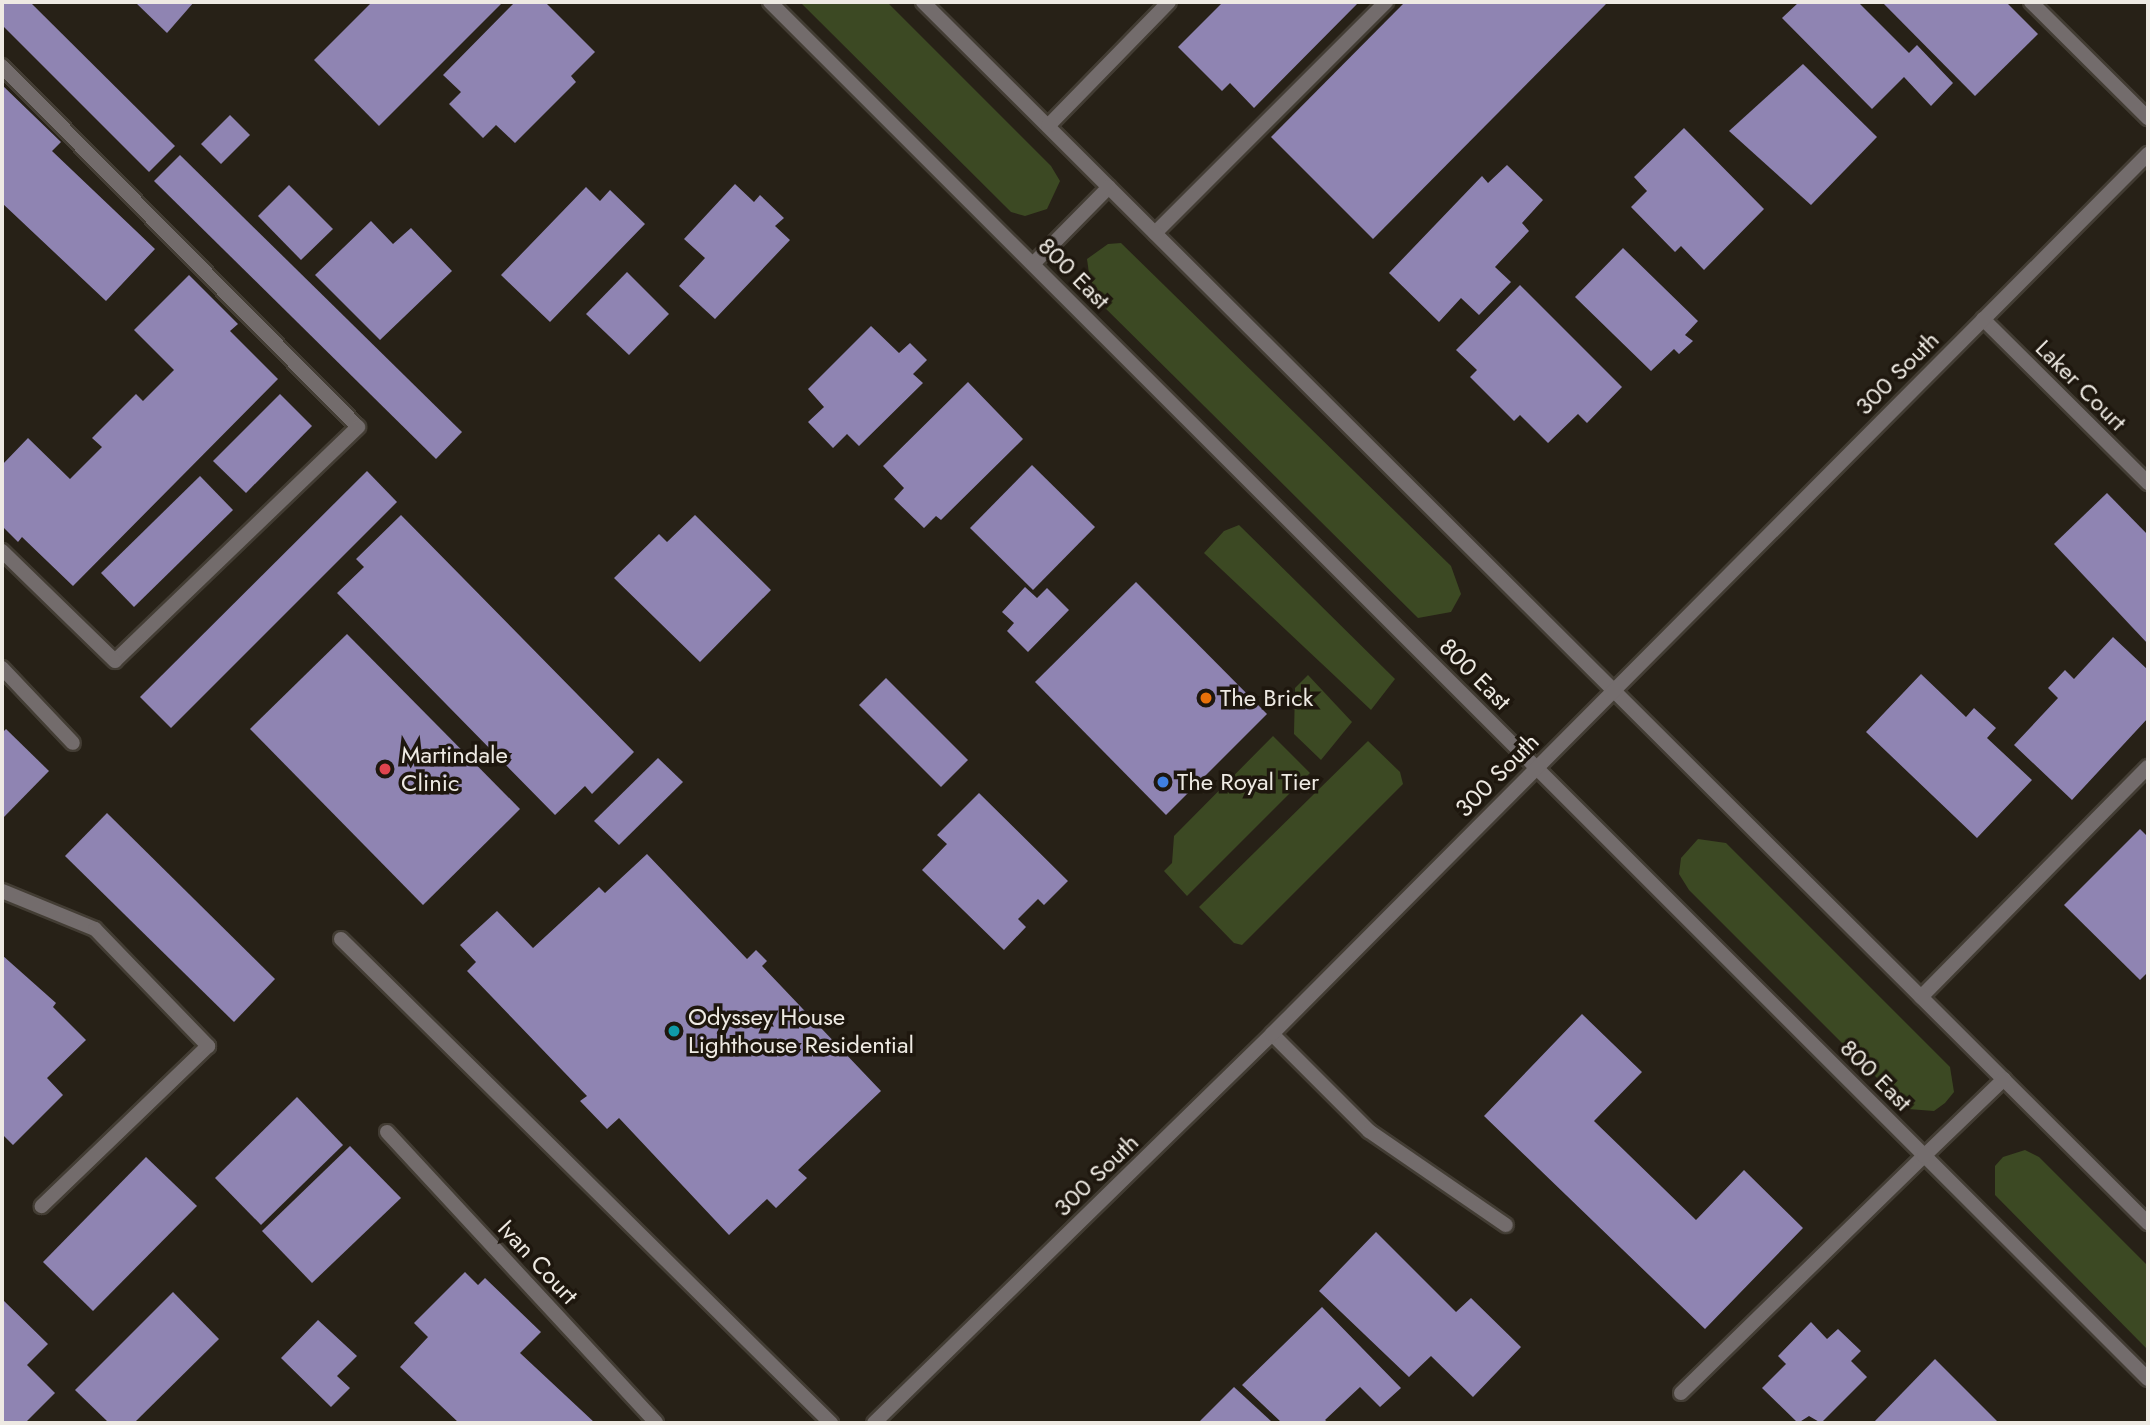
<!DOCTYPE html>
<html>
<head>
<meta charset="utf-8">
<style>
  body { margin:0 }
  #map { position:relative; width:2150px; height:1425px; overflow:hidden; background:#272117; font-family:Jost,sans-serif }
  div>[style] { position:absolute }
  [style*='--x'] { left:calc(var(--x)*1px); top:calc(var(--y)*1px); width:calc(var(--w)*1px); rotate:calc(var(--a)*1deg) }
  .green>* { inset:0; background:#3c4923 }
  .building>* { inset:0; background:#8f84b2 }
  .roads { filter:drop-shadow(2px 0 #433d34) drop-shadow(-2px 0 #433d34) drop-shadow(0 2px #433d34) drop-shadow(0 -2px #433d34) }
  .service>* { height:14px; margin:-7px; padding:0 7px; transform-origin:7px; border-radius:7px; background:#736c6c }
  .minor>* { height:14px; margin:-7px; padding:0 7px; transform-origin:7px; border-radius:7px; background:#736c6c }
  .tertiary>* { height:14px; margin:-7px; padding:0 7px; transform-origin:7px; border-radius:7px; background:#736c6c }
  .dots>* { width:19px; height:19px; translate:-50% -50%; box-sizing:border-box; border:4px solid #1e170e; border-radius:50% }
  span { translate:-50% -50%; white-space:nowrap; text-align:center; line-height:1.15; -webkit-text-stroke:7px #1e170e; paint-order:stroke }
  .street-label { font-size:24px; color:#eeeae3 }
  .poi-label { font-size:24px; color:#eeeae3 }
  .left { translate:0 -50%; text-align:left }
  .frame { position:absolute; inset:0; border:4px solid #eeeae3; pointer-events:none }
</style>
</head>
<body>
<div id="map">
  <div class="green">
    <i style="clip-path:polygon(800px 2px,887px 2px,1051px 166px,1060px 181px,1047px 209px,1025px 216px,1011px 212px)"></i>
    <i style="clip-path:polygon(1121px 243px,1451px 566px,1461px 594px,1451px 612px,1418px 618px,1092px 295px,1087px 259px,1108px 244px)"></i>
    <i style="clip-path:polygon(1239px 525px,1395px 679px,1371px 710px,1204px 553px,1224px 531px)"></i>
    <i style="clip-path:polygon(1308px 675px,1352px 722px,1321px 760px,1294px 734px,1295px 688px)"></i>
    <i style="clip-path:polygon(1273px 736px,1310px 773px,1187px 896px,1164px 871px,1172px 863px,1174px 836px)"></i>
    <i style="clip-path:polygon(1368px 741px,1400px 772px,1403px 784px,1242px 945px,1234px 943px,1199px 907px)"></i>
    <i style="clip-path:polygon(1698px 839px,1726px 843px,1950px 1067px,1954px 1092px,1945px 1103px,1934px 1111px,1908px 1109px,1689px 890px,1679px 874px,1681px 858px)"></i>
    <i style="clip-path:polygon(2025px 1150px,2039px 1157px,2148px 1266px,2148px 1350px,1995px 1195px,1995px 1166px,2003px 1157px)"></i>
  </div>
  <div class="building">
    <i style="clip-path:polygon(2px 2px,30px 2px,175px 146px,149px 172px,2px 25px)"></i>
    <i style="clip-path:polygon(135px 2px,194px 2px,167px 33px)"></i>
    <i style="clip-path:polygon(372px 2px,503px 2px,379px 126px,314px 60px)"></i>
    <i style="clip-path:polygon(515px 2px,545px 2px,595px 52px,571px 76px,576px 82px,515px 143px,496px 125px,483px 138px,449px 104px,461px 92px,443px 75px)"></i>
    <i style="clip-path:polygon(1223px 2px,1359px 2px,1254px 108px,1230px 83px,1222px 91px,1178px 47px)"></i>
    <i style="clip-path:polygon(1405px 2px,1608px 2px,1373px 239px,1271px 137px)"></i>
    <i style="clip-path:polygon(1799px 2px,1858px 2px,1909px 53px,1917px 45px,1953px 83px,1931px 106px,1904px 77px,1872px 109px,1782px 18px)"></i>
    <i style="clip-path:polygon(1882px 2px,2006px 2px,2038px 34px,1975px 96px)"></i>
    <i style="clip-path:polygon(1803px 64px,1877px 137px,1811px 205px,1729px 131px)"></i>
    <i style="clip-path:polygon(2px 85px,61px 142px,52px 151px,155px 249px,106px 301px,2px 203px)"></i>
    <i style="clip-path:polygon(230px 115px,250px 135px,221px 164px,201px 144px)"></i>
    <i style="clip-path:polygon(1684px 128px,1764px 209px,1704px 270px,1681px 246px,1675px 252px,1631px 207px,1647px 191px,1634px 177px)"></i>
    <i style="clip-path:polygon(180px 155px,462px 432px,436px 459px,154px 181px)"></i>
    <i style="clip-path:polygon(1507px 165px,1543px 200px,1522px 223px,1529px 231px,1495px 267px,1511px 282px,1479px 315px,1461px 298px,1439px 322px,1389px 273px,1482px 176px,1488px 183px)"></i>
    <i style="clip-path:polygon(735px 184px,754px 202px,760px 195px,784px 218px,775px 226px,790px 240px,715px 319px,679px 286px,705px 258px,684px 239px)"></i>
    <i style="clip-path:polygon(289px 185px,333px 229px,301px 260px,258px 216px)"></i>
    <i style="clip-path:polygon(586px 187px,600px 201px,610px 190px,645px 224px,550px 322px,501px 275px)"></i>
    <i style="clip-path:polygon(371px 221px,393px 244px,411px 228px,452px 271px,380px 340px,315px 275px)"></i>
    <i style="clip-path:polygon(1623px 248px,1698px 321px,1685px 335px,1693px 341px,1679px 354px,1674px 349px,1651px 371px,1575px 297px)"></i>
    <i style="clip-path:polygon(627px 272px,669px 314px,629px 355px,586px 314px)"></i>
    <i style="clip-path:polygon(189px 275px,238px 324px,230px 331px,278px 379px,73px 586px,22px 537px,18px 542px,2px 526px,2px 465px,28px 438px,70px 479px,102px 447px,92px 438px,136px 394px,143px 401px,174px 370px,134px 330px)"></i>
    <i style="clip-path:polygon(1520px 285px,1622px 387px,1587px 423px,1578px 414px,1548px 443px,1520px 415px,1514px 421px,1470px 377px,1477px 370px,1456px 350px)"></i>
    <i style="clip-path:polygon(871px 326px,899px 353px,910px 343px,927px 360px,913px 374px,923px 383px,859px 446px,847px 434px,833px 448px,808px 422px,824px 407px,808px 389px)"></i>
    <i style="clip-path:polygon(968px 382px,1023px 439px,941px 520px,936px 516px,924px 528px,894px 499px,904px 488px,883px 466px)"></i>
    <i style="clip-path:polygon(280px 394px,312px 426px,246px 493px,213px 461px)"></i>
    <i style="clip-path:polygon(1032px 465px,1095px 527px,1033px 590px,970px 528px)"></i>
    <i style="clip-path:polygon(367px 471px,397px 502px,171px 728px,140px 697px)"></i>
    <i style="clip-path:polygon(200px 476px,233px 510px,134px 607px,101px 573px)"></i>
    <i style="clip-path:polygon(2107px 493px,2148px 535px,2148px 644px,2054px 544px)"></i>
    <i style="clip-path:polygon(401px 515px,634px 752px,592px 794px,585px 786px,555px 815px,337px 593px,364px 567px,356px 559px)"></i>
    <i style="clip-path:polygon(695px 515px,771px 590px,700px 662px,614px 578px,659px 534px,667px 542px)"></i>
    <i style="clip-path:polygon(1136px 582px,1267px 714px,1166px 815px,1035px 682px)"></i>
    <i style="clip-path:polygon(1025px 587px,1037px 598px,1047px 588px,1069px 610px,1028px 652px,1007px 631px,1014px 623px,1002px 612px)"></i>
    <i style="clip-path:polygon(347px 634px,520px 809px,423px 905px,250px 729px)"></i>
    <i style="clip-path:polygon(2113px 637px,2148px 670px,2148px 718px,2072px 800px,2014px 745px,2058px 698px,2048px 688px,2065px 670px,2074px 679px)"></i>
    <i style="clip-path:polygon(1921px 674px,1966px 717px,1974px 708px,1996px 728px,1987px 738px,2032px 780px,1977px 838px,1866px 732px)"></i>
    <i style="clip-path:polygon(886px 678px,968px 760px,941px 787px,859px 705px)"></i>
    <i style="clip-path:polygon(6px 729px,49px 771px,2px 819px,2px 733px)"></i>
    <i style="clip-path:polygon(658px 758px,683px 782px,619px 845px,594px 821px)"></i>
    <i style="clip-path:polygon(979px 793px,1068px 881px,1044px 905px,1038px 899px,1018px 919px,1026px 927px,1004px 950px,922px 870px,947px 844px,937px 835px)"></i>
    <i style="clip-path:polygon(107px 813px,275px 979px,234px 1022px,65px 856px)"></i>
    <i style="clip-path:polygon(2140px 829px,2148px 837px,2148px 972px,2140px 980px,2064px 905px)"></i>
    <i style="clip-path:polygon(647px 854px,747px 959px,756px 950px,767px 961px,762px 966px,881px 1091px,798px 1170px,807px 1178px,776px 1208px,767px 1199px,729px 1235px,619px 1118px,607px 1129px,580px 1101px,587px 1096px,467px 971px,476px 962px,460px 945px,497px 911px,533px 948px,599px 887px,605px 893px)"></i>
    <i style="clip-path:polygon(2px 955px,56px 1003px,53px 1007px,86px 1040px,47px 1078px,63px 1095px,13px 1145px,2px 1134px)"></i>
    <i style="clip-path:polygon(1582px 1014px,1642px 1072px,1594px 1121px,1696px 1220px,1744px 1170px,1803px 1228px,1705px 1329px,1484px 1116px)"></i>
    <i style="clip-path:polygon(297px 1097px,343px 1145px,261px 1225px,215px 1178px)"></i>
    <i style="clip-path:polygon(350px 1146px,401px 1198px,312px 1283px,262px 1231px)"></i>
    <i style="clip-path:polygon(146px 1157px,197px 1206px,93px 1311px,43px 1262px)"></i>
    <i style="clip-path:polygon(1376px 1232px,1456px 1312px,1471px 1298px,1521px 1347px,1473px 1397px,1431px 1356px,1409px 1377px,1319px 1291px)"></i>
    <i style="clip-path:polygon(465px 1272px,478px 1285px,485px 1278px,541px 1332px,520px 1353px,595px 1423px,459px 1423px,400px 1367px,428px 1337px,414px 1323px)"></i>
    <i style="clip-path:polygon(173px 1292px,219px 1339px,134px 1423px,109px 1423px,75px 1390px)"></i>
    <i style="clip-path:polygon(2px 1299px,48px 1344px,27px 1365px,55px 1393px,25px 1423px,2px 1423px)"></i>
    <i style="clip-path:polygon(1322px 1307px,1401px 1388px,1380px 1407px,1360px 1387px,1325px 1420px,1329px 1423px,1282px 1423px,1242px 1385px)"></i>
    <i style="clip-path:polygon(318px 1320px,357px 1356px,337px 1376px,350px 1388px,331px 1407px,281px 1358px)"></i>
    <i style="clip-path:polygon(1811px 1322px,1827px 1339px,1838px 1329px,1861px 1351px,1851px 1361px,1867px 1377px,1821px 1423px,1809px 1416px,1798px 1423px,1762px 1388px,1786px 1364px,1778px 1356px)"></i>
    <i style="clip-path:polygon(1935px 1359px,1999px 1423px,1873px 1423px)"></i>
    <i style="clip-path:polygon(1234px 1387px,1273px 1423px,1198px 1423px)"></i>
  </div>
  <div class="roads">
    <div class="service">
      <i style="--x:2;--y:66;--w:507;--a:45.4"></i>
      <i style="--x:358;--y:427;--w:337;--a:136.1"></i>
      <i style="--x:115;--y:661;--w:158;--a:-135.8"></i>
      <i style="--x:1155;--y:233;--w:327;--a:-45"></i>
      <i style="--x:2;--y:668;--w:103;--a:46.6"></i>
      <i style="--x:2;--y:891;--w:100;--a:22.2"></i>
      <i style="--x:95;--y:929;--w:163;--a:46"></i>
      <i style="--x:208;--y:1046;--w:231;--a:136.1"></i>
      <i style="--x:341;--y:939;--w:689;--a:44.65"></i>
      <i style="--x:1921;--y:997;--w:323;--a:-45.4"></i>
      <i style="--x:1272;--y:1034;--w:137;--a:45"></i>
      <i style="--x:1369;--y:1131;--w:166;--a:34.5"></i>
      <i style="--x:1681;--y:1393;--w:339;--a:-44.3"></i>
    </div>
    <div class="minor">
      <i style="--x:770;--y:2;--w:1948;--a:44.98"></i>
      <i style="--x:923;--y:2;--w:1730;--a:44.91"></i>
      <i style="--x:2031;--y:2;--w:165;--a:44.8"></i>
      <i style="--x:1048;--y:126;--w:173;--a:-45.7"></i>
      <i style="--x:1033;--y:264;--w:108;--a:-45.4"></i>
      <i style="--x:1983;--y:319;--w:233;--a:44.8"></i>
      <i style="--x:387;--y:1132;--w:396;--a:47.2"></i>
      <i style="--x:1924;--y:1156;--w:111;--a:-43.9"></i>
    </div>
    <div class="tertiary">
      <i style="--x:874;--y:1423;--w:557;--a:-44.34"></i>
      <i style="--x:1272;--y:1034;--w:1242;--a:-45.13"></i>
    </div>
  </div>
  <div class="dots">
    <i style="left:1206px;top:698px;background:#e8710a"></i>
    <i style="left:385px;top:769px;background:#e0444e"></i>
    <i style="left:1163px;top:782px;background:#3f7fe0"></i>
    <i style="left:674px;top:1031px;background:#0f9aa8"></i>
  </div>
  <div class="street-label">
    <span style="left:1074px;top:273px;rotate:45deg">800 East</span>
    <span style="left:1897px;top:373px;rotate:-45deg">300 South</span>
    <span style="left:2081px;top:385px;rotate:45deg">Laker Court</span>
    <span style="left:1475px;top:674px;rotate:45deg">800 East</span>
    <span style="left:1497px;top:775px;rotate:-45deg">300 South</span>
    <span style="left:1876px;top:1075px;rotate:45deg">800 East</span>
    <span style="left:1096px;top:1175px;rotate:-44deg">300 South</span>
    <span style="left:538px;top:1262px;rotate:47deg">Ivan Court</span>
  </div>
  <div class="poi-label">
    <span class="left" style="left:1220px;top:698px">The Brick</span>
    <span class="left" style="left:401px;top:769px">Martindale<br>Clinic</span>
    <span class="left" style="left:1177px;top:782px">The Royal Tier</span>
    <span class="left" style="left:688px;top:1031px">Odyssey House<br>Lighthouse Residential</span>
  </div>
  <div class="frame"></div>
</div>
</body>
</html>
